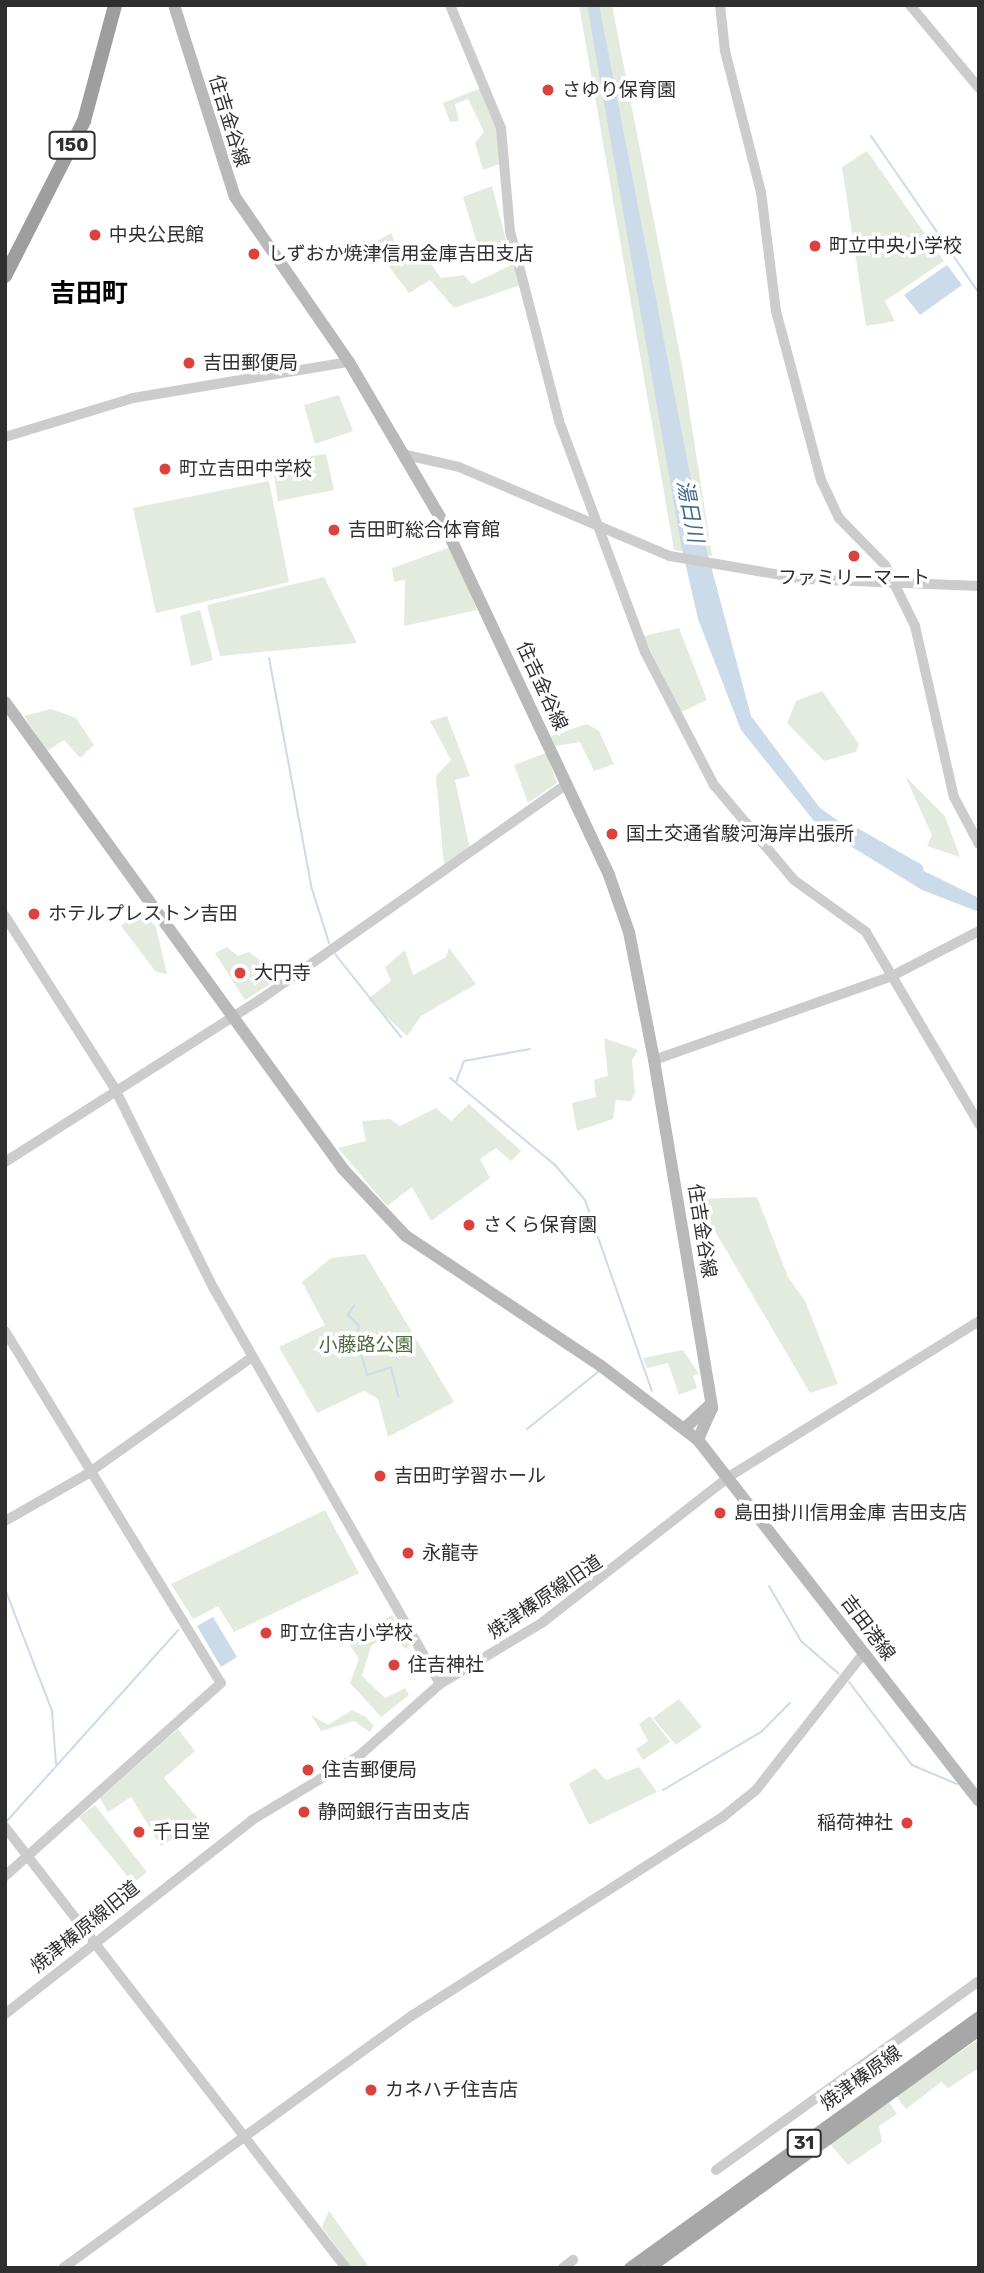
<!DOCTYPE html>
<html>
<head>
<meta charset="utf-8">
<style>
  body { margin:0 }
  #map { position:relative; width:984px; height:2273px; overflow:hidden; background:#fff; font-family:Rubik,"Noto Sans JP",sans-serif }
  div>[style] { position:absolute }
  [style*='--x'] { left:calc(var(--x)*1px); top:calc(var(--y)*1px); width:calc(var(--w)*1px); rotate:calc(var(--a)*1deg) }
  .green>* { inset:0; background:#e3ebde }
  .water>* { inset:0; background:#cbdbea }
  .stream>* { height:2px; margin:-1px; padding:0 1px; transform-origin:1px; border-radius:1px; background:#cbdbea }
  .river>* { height:12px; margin:-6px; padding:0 6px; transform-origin:6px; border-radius:6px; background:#cbdbea }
  .tertiary>* { height:10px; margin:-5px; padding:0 5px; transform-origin:5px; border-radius:5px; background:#ccc }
  .secondary>* { height:12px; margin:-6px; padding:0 6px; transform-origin:6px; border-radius:6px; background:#b9b9b9 }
  .primary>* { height:12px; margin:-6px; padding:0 6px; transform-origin:6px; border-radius:6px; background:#a7a7a7 }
  .trunk>* { height:14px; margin:-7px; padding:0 7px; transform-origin:7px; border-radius:7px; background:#9e9e9e }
  .dots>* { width:19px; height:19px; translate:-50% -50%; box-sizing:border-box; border:4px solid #fff; border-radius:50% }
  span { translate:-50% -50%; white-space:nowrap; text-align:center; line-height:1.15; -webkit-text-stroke:7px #fff; paint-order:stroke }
  .shield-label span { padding:2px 5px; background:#fff; border:2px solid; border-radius:5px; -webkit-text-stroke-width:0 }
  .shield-label { font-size:18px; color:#2f2f2f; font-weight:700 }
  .poi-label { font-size:19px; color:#2f2f2f }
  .left { translate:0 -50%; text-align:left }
  .right { translate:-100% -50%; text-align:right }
  .street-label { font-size:19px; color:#2f2f2f }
  .park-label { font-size:19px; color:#4e683f }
  .water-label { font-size:21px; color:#42678c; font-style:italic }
  .district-label { font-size:26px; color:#000; font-weight:700 }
  .frame { position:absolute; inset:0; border:7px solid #2f2f2f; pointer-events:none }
</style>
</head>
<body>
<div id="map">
  <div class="green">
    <i style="clip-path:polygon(579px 5px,612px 5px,683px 370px,712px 556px,674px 550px)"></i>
    <i style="clip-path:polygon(481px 88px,494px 115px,502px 163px,483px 170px,475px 143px,484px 132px,468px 99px,455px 104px,459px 121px,450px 122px,443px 103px)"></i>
    <i style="clip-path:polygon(867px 151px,944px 261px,885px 301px,895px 321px,866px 326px,842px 167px)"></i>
    <i style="clip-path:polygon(492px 186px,507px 244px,479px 249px,463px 197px)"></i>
    <i style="clip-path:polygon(391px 233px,403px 261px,426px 257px,441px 278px,464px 275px,472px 284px,513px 264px,523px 284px,454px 308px,430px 280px,409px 293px,372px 244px)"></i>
    <i style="clip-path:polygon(339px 395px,353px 431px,315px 444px,304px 405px)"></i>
    <i style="clip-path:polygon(326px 454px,334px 490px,278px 501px,272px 462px)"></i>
    <i style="clip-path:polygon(269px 481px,289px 582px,156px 613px,133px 508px)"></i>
    <i style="clip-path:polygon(451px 547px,477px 610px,404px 626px,405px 580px,394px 582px,392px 568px)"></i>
    <i style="clip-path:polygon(324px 577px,357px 643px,220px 656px,207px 605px)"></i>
    <i style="clip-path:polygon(200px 610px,213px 660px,191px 666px,180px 616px)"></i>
    <i style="clip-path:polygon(679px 628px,707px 700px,681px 712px,643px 636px)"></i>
    <i style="clip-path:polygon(822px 691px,859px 744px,856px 752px,824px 761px,787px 723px,796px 701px)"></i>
    <i style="clip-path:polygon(51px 709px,76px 718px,94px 745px,80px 758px,64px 740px,47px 751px,24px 716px)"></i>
    <i style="clip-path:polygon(447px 716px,470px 776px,455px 780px,470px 849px,444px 866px,436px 776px,451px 760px,430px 721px)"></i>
    <i style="clip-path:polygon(587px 724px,599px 731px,614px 764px,594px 771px,580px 742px,555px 746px,551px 736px)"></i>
    <i style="clip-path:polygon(546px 753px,557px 783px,528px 803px,514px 765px)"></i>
    <i style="clip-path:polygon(905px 776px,945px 816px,960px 857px,927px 846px,932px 835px)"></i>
    <i style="clip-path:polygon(141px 910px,156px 927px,167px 974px,156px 972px,121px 926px)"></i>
    <i style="clip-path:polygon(227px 947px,238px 956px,249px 952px,283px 976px,245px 1000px,215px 953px)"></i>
    <i style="clip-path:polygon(449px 948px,476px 984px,421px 1016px,407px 1036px,368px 999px,391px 981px,385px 967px,405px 950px,413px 975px,446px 957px)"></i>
    <i style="clip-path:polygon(604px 1038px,638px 1050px,632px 1060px,635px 1093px,631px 1101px,616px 1100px,613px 1119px,577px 1131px,572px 1103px,596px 1097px,594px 1080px,608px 1076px)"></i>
    <i style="clip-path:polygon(469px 1104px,521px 1151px,511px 1161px,496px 1148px,480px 1159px,490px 1178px,431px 1221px,412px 1187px,387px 1206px,338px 1148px,366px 1141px,362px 1121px,390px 1119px,400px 1126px,436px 1108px,451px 1121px)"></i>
    <i style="clip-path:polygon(757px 1197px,788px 1277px,805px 1301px,838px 1384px,810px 1393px,696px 1199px)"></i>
    <i style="clip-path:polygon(365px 1254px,454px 1402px,388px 1437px,378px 1399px,364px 1391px,317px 1413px,279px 1347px,325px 1325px,302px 1282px,331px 1258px)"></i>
    <i style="clip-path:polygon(683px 1350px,699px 1374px,693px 1376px,697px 1388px,679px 1395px,668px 1363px,647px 1368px,643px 1358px)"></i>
    <i style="clip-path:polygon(325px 1510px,359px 1573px,234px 1632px,218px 1606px,193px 1619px,171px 1584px)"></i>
    <i style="clip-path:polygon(392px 1615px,412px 1643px,406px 1649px,393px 1638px,381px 1639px,371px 1646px,362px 1676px,385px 1698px,405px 1688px,409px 1695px,381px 1717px,350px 1683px,359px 1659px,346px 1639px)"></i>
    <i style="clip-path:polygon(679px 1699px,702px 1727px,676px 1745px,653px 1718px)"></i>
    <i style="clip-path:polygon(352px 1710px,366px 1717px,374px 1726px,370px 1732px,354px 1721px,321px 1731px,311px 1715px,328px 1725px)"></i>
    <i style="clip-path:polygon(650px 1716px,670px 1742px,643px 1760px,636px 1749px,648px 1741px,639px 1724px)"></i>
    <i style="clip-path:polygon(178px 1729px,195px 1751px,164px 1778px,201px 1822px,161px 1846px,131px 1797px,108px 1812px,100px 1798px)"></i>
    <i style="clip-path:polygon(639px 1767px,657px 1792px,589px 1825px,569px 1784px,595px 1768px,606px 1780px)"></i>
    <i style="clip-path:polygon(95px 1805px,147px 1872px,133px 1883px,79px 1817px)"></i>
    <i style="clip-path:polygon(979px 2039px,979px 2068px,948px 2088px,941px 2082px,906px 2109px,896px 2096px)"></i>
    <i style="clip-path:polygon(889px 2102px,897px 2114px,879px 2126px,882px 2142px,848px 2165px,830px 2144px)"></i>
    <i style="clip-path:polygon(329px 2211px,367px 2264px,369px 2268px,352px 2268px,322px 2227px)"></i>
  </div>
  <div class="water">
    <i style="clip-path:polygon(587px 5px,599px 5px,699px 521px,751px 716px,820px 808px,877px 848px,979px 898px,979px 912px,922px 890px,818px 826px,741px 730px,698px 619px,681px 544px)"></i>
    <i style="clip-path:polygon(947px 265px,962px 285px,920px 315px,904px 295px)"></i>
    <i style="clip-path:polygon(213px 1617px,237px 1657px,221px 1667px,197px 1626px)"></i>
  </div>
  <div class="stream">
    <i style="--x:871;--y:136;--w:191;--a:55.5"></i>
    <i style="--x:269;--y:658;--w:235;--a:79.5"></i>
    <i style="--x:312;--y:889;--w:57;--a:72.5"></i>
    <i style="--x:335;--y:954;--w:106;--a:51.5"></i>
    <i style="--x:450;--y:1078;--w:136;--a:39.6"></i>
    <i style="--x:555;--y:1165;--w:46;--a:49.4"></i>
    <i style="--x:585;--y:1200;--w:202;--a:70.7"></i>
    <i style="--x:456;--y:1082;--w:22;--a:-69"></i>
    <i style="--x:464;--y:1061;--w:67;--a:-10.3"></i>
    <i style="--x:354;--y:1305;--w:12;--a:121"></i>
    <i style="--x:348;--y:1315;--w:16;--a:45"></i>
    <i style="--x:359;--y:1326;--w:12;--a:104"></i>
    <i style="--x:356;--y:1338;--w:39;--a:73"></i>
    <i style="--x:367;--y:1375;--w:25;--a:-18"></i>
    <i style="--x:391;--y:1367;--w:30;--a:76"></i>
    <i style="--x:527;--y:1429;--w:91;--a:-38.8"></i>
    <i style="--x:769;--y:1586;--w:64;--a:59.8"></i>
    <i style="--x:801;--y:1641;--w:50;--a:41"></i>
    <i style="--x:5;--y:1589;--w:131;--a:68.9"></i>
    <i style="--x:52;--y:1711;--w:53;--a:85.7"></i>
    <i style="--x:849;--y:1682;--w:104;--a:52.8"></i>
    <i style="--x:912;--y:1765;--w:49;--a:22.9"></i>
    <i style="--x:663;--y:1790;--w:114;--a:-30.6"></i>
    <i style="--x:761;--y:1732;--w:41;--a:-45"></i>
    <i style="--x:6;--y:1822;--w:258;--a:-48.1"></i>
  </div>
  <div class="river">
    <i style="--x:854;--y:833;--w:73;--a:29.7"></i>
  </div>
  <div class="tertiary">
    <i style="--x:450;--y:5;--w:133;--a:67.5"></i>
    <i style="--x:501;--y:128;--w:103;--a:85"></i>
    <i style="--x:510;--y:231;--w:196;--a:75.5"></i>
    <i style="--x:559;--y:421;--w:246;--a:69.6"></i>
    <i style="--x:645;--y:652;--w:150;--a:62.6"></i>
    <i style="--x:714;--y:785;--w:124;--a:49.9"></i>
    <i style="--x:794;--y:880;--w:89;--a:35.8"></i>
    <i style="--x:866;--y:932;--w:223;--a:59.5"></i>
    <i style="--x:720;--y:5;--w:46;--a:83.8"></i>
    <i style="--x:725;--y:51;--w:146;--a:75.7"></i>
    <i style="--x:761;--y:192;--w:120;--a:82.8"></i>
    <i style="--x:776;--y:311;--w:175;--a:75.1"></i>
    <i style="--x:821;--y:480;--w:42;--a:64.7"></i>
    <i style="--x:839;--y:518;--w:66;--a:45.6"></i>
    <i style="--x:885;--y:565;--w:68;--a:63.8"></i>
    <i style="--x:915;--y:626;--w:175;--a:77.2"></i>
    <i style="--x:954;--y:797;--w:53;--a:62"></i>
    <i style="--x:910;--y:5;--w:108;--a:50.3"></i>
    <i style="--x:5;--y:437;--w:134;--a:-16.9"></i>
    <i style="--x:133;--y:398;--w:219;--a:-9.5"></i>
    <i style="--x:406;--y:455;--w:54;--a:12.8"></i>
    <i style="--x:459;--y:467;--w:229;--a:22.9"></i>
    <i style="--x:670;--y:556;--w:137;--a:9.7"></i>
    <i style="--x:805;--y:579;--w:174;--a:2.3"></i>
    <i style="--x:5;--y:916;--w:203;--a:57.5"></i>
    <i style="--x:114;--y:1087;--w:225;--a:63.7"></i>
    <i style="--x:214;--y:1289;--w:455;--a:60.2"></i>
    <i style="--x:654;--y:1060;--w:252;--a:-19.4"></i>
    <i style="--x:892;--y:976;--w:98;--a:-27.3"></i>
    <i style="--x:5;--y:1162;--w:303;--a:-32.5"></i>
    <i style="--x:261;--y:999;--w:374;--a:-35.1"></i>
    <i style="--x:5;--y:1331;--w:413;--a:58.5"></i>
    <i style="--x:221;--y:1683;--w:290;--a:138.2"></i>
    <i style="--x:5;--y:1521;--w:95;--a:-29.8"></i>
    <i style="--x:87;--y:1474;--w:202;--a:-35.3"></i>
    <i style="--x:5;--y:1827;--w:557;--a:52.29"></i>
    <i style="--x:5;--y:2014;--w:314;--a:-38.1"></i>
    <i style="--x:252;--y:1820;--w:126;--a:-31"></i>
    <i style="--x:360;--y:1755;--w:107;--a:-41.6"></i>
    <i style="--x:440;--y:1684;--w:120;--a:-31"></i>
    <i style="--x:543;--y:1622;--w:237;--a:-38"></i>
    <i style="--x:730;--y:1476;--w:293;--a:-31.9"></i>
    <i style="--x:716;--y:2170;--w:324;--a:-35.7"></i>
    <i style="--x:63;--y:2268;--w:432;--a:-35.9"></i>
    <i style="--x:413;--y:2015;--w:369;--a:-32.6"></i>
    <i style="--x:724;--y:1816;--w:41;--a:-39.1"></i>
    <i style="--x:756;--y:1790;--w:173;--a:-51.8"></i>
    <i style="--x:563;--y:2268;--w:13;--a:-39"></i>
  </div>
  <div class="secondary">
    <i style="--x:174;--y:5;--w:201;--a:72.4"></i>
    <i style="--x:235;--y:197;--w:201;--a:55.4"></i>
    <i style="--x:349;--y:362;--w:188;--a:59.6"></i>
    <i style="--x:444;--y:524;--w:388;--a:64.8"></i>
    <i style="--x:609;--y:875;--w:60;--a:70.7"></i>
    <i style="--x:629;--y:932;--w:130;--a:78.9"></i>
    <i style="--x:654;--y:1060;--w:353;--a:80.5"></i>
    <i style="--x:712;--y:1408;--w:35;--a:114"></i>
    <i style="--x:5;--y:702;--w:576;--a:54.1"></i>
    <i style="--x:343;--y:1169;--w:92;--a:46.8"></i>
    <i style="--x:406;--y:1236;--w:234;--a:33.7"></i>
    <i style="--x:601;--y:1366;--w:122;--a:37.3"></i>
    <i style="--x:698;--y:1440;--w:457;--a:52.1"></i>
    <i style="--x:685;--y:1428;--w:34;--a:-43"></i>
  </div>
  <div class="primary">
    <i style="--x:630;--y:2268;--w:430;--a:-35.7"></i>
    <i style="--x:649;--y:2268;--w:407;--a:-35.8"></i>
  </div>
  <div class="trunk">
    <i style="--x:5;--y:276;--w:174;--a:-63"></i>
    <i style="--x:84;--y:121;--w:120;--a:-75"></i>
  </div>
  <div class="dots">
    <i style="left:548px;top:90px;background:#da433d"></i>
    <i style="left:95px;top:235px;background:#da433d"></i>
    <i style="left:815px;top:246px;background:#da433d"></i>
    <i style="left:254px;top:254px;background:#da433d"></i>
    <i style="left:189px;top:363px;background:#da433d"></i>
    <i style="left:165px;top:469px;background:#da433d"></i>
    <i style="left:334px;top:530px;background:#da433d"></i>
    <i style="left:854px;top:556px;background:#da433d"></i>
    <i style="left:612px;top:834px;background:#da433d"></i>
    <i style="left:34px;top:914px;background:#da433d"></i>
    <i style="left:240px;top:973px;background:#da433d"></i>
    <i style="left:469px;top:1225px;background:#da433d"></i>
    <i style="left:380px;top:1476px;background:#da433d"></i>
    <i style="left:720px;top:1513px;background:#da433d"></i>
    <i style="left:408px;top:1553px;background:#da433d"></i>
    <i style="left:266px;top:1633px;background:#da433d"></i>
    <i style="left:394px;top:1665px;background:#da433d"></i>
    <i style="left:308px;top:1770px;background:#da433d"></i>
    <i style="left:304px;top:1812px;background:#da433d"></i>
    <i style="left:907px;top:1823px;background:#da433d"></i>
    <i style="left:139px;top:1832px;background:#da433d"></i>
    <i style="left:371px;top:2090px;background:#da433d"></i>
  </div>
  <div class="shield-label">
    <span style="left:72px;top:145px">150</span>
    <span style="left:804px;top:2143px">31</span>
  </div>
  <div class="poi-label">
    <span class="left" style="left:562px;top:90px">さゆり保育園</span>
    <span class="left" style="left:109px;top:235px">中央公民館</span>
    <span class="left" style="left:829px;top:246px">町立中央小学校</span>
    <span class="left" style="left:268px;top:254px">しずおか焼津信用金庫吉田支店</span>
    <span class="left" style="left:203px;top:363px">吉田郵便局</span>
    <span class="left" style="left:179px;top:469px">町立吉田中学校</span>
    <span class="left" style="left:348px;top:530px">吉田町総合体育館</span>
    <span style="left:854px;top:578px">ファミリーマート</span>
    <span class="left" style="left:626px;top:834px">国土交通省駿河海岸出張所</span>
    <span class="left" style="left:48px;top:914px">ホテルプレストン吉田</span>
    <span class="left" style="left:254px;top:973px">大円寺</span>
    <span class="left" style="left:483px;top:1225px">さくら保育園</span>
    <span class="left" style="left:394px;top:1476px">吉田町学習ホール</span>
    <span class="left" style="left:734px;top:1513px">島田掛川信用金庫 吉田支店</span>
    <span class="left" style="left:422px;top:1553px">永龍寺</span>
    <span class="left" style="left:280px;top:1633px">町立住吉小学校</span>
    <span class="left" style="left:408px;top:1665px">住吉神社</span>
    <span class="left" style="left:322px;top:1770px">住吉郵便局</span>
    <span class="left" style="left:318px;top:1812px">静岡銀行吉田支店</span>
    <span class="right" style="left:893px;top:1823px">稲荷神社</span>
    <span class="left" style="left:153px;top:1832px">千日堂</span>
    <span class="left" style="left:385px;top:2090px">カネハチ住吉店</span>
  </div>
  <div class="street-label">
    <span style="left:229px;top:121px;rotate:73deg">住吉金谷線</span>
    <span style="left:542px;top:686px;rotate:65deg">住吉金谷線</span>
    <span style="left:702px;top:1231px;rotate:81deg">住吉金谷線</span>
    <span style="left:545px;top:1597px;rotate:-34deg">焼津榛原線旧道</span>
    <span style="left:868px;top:1628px;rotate:53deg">吉田港線</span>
    <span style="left:85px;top:1927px;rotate:-39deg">焼津榛原線旧道</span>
    <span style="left:861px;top:2078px;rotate:-36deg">焼津榛原線</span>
  </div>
  <div class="park-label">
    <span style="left:366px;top:1345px">小藤路公園</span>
  </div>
  <div class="water-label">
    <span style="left:690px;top:511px;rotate:79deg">湯日川</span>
  </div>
  <div class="district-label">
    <span style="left:89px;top:294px">吉田町</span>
  </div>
  <div class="frame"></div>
</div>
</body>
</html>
